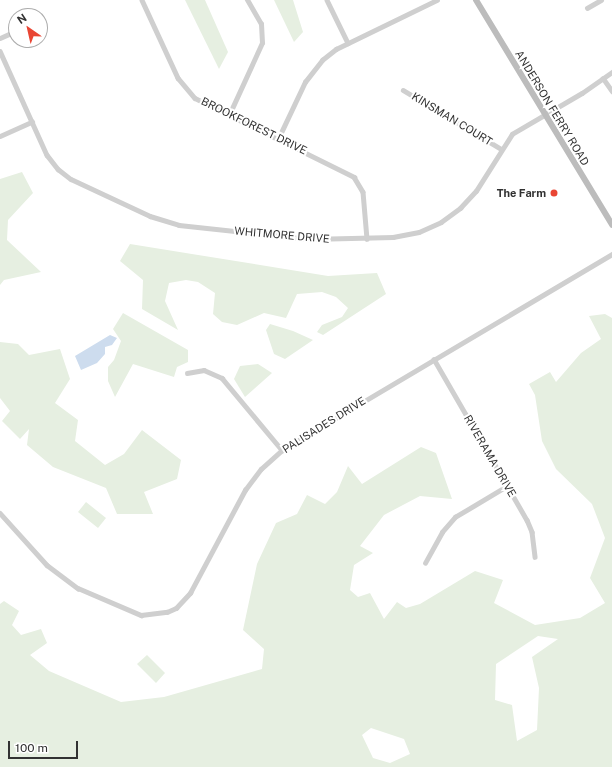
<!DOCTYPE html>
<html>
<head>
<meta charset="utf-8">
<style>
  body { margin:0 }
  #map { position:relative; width:612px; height:767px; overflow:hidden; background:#fff; font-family:"Public Sans",sans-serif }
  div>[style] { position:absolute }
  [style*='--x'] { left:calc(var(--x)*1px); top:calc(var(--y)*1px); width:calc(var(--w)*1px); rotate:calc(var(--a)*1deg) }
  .green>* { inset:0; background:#e6efe1 }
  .water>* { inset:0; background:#cddcee }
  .street>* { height:4.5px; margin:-2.25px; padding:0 2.25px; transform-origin:2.25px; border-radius:2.25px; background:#cfcfcf }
  .secondary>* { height:6px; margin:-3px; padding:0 3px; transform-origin:3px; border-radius:3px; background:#bcbcbc }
  .dots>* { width:11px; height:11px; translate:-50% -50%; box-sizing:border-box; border:2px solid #fff; border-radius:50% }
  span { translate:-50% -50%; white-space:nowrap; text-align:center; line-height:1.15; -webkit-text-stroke:4px #fff; paint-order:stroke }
  .street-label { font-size:11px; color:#323232 }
  .poi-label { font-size:11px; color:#323232; font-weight:700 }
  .right { translate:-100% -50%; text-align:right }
  .north { position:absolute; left:8px; top:8px; width:40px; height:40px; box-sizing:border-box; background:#fff; border:1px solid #adadad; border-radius:50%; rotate:326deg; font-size:11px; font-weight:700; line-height:16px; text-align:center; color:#323232 }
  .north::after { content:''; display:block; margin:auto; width:14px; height:18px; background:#e94634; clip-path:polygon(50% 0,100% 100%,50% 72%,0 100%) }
  .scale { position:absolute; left:8px; top:741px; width:70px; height:18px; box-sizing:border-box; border:2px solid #323232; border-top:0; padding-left:5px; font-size:12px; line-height:14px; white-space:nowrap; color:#323232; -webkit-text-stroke:3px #fff; paint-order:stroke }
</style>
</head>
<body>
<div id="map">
  <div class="green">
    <i style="clip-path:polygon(185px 0,205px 0,228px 52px,219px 69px)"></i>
    <i style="clip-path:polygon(274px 0,293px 0,303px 32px,294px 42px)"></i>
    <i style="clip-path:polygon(22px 172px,33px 193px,8px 220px,7px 240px,41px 272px,4px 280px,0 285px,0 179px)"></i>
    <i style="clip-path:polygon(130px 244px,328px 276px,377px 273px,386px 294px,323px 335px,317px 332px,322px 325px,342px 317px,348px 308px,336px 297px,322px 292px,297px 294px,286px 318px,264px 313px,237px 325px,222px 322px,213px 314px,215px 293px,198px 282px,186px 280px,169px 283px,165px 301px,178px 330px,142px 309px,143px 280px,120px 261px)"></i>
    <i style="clip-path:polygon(123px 313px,188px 350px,188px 362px,177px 367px,174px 377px,133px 364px,115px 397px,108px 381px,108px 367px,114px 360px,121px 341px,113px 329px)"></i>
    <i style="clip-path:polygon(evenodd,605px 314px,612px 318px,612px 767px,0 767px,0 604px,4px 601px,19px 611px,12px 625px,21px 635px,41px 629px,47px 643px,30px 655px,49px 671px,121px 702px,164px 697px,262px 669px,264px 649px,243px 630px,257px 564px,276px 523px,297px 514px,307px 495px,325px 504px,337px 492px,348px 466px,362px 484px,421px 447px,436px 453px,452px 499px,420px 496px,384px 515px,360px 546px,373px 553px,354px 565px,350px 590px,358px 597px,370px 593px,384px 619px,397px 602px,406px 608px,420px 604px,475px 571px,503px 580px,494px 603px,535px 625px,580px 618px,605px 603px,590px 578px,605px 538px,592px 504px,556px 469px,542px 441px,535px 395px,529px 384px,550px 372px,556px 382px,581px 353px,601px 339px,589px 316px,605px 314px,538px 636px,558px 639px,532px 657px,539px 688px,537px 730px,517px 741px,512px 705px,495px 700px,496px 664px,538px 636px,605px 314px,371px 728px,404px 739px,410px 754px,390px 763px,373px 758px,362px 735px,371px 728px)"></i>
    <i style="clip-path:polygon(270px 324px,293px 331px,313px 340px,285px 359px,274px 354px,266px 330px)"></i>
    <i style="clip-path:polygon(0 342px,18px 344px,29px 355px,60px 349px,70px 379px,55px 403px,78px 420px,75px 441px,105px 465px,124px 454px,142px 430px,181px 460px,177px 479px,144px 492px,153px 514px,117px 514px,106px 488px,53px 467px,27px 445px,29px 429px,20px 439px,2px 421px,10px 411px,0 398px)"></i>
    <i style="clip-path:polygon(258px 364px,272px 373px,245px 397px,234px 379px,240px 366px)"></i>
    <i style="clip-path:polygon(86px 502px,106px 518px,98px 528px,78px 512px)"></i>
    <i style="clip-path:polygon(147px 655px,165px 673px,156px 683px,137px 664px)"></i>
  </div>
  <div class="water">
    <i style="clip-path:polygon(110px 335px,117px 338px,112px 345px,105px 347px,105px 354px,97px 363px,81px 370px,75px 356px)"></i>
  </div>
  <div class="street">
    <i style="--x:142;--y:0;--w:86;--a:65.2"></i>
    <i style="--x:178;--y:78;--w:26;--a:50"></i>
    <i style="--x:195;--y:98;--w:178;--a:26.4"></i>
    <i style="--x:354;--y:177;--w:17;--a:59"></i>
    <i style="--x:363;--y:192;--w:47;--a:85.1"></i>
    <i style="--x:327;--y:0;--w:48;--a:64"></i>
    <i style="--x:587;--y:8;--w:16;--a:-30"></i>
    <i style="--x:0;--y:38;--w:17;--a:-24"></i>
    <i style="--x:0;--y:51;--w:114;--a:65.7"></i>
    <i style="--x:47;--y:155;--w:18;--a:52"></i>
    <i style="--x:58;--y:169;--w:16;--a:38"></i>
    <i style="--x:71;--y:179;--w:87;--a:25.1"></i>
    <i style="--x:150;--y:216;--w:30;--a:17"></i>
    <i style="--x:179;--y:225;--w:131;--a:6.1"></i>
    <i style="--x:309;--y:239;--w:84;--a:-1.4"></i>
    <i style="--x:393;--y:237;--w:26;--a:-11"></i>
    <i style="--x:419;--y:232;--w:24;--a:-24"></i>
    <i style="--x:441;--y:222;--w:24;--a:-36"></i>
    <i style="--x:460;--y:208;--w:23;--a:-47"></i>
    <i style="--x:476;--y:191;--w:67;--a:-57.7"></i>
    <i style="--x:512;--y:134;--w:81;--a:-30.4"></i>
    <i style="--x:582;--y:93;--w:37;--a:-35"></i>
    <i style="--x:603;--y:78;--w:16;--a:55"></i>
    <i style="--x:403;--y:90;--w:114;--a:31"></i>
    <i style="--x:229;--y:115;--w:79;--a:-65.4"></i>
    <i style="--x:262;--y:43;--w:19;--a:-93"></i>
    <i style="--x:261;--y:24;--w:28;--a:-120"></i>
    <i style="--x:0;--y:136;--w:35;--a:-24"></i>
    <i style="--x:278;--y:139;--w:63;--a:-64.7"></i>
    <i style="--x:305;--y:82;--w:28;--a:-52"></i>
    <i style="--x:322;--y:60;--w:18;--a:-38"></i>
    <i style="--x:336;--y:49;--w:112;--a:-25.9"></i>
    <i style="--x:434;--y:359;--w:186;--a:60"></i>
    <i style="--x:527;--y:520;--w:13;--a:67"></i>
    <i style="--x:532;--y:532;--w:25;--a:83"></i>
    <i style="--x:187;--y:373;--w:17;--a:-10"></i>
    <i style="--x:204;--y:370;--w:20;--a:24"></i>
    <i style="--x:222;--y:378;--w:94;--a:50.2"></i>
    <i style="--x:0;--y:513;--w:70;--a:47.9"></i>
    <i style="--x:47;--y:565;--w:39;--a:37"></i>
    <i style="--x:78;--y:588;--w:69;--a:23.2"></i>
    <i style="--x:141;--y:615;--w:26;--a:-7"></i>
    <i style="--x:167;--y:612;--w:10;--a:-24"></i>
    <i style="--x:176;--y:608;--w:21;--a:-47"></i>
    <i style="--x:190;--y:593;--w:117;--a:-61.9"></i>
    <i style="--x:245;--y:490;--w:26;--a:-53"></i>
    <i style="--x:261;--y:469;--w:28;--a:-42"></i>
    <i style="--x:282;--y:450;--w:384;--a:-30.7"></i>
    <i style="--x:425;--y:563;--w:35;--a:-61"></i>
    <i style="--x:442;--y:532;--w:20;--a:-49"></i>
    <i style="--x:455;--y:517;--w:61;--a:-30.8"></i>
  </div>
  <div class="secondary">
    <i style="--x:476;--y:0;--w:263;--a:58.8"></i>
  </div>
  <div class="dots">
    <i style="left:554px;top:193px;background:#e94634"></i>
  </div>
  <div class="street-label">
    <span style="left:552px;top:108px;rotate:59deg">ANDERSON FERRY ROAD</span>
    <span style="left:452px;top:119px;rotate:31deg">KINSMAN COURT</span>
    <span style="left:254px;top:126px;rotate:26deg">BROOKFOREST DRIVE</span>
    <span style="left:282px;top:235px;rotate:5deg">WHITMORE DRIVE</span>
    <span style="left:324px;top:425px;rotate:-32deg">PALISADES DRIVE</span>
    <span style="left:490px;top:456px;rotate:60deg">RIVERAMA DRIVE</span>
  </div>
  <div class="poi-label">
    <span class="right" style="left:546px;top:193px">The Farm</span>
  </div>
  <div class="north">N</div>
  <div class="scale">100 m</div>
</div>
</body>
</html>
